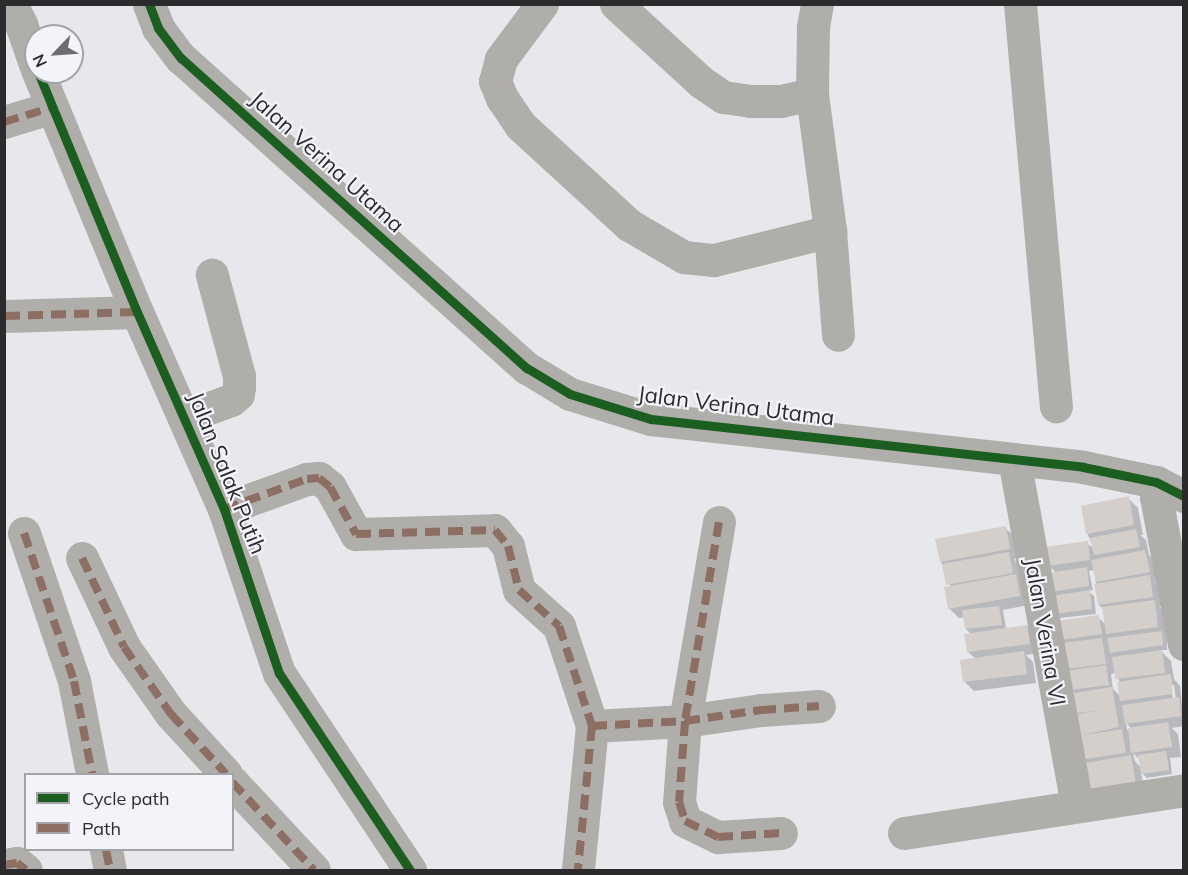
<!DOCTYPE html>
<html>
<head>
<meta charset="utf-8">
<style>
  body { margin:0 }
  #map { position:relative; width:1188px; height:875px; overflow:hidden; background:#e7e8ec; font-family:Mulish,sans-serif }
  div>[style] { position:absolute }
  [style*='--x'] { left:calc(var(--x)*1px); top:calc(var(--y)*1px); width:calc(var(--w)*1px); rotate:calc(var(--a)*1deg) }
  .shadow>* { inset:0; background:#0003 }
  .building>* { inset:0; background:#d5cfcc }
  .minor>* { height:33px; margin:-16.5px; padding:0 16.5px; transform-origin:16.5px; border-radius:16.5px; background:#b0aeaa }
  .quiet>* { height:8px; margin-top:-4px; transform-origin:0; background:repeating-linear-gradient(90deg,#8d6e63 0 15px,transparent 0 23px) }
  .cycleway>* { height:9px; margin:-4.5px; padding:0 4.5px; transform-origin:4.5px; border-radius:4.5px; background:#1b5e20 }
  span { translate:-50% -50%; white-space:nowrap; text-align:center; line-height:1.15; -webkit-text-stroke:4.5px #f3f4fa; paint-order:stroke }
  .street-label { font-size:22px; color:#2b2b2e }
  .frame { position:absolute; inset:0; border:6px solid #2b2b2e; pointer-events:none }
  .legend { position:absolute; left:24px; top:773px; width:210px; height:78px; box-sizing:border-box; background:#f3f4fa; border:2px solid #a3a4a8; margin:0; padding:8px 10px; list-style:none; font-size:18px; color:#2b2b2e }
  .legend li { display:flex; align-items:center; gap:12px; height:30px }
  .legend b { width:30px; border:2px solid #a3a4a8 }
  .north { position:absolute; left:24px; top:24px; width:60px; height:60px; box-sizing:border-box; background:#f3f4fa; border:2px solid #a3a4a8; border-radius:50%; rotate:245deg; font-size:16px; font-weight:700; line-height:24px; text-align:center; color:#2b2b2e }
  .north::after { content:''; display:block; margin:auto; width:21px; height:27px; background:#6d6d70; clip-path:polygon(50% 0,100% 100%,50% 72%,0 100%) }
</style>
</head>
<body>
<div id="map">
  <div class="shadow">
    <i style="clip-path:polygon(evenodd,1128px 498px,1138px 508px,1143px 535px,1140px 535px,1146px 540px,1149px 555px,1155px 561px,1159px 582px,1155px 582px,1159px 587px,1162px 606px,1159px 607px,1164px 611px,1167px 636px,1167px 650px,1160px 650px,1171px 661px,1174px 679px,1180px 686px,1184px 726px,1172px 728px,1178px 734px,1181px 757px,1170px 758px,1172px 774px,1147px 778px,1141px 772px,1146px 800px,1093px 810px,1070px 696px,1076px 695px,1071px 689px,1060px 639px,1098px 617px,1106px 625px,1104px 610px,1099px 605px,1094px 570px,1089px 571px,1093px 590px,1088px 591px,1094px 596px,1096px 614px,1060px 618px,1056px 614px,1051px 591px,1056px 573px,1049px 565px,1087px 543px,1094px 549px,1087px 533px,1128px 498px,1116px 673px,1120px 683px,1121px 697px,1113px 689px,1111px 674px,1116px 673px,1128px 498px,1171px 685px,1174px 685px,1176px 701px,1173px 701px,1171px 685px,1128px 498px,1126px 723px,1132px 729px,1127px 730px,1126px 723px,1128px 498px,1133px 753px,1140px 760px,1141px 768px,1135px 761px,1133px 753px)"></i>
    <i style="clip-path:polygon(1005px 528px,1015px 537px,1019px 558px,1014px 559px,1018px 564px,1029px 605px,1003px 610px,1006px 629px,1027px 626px,1036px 636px,1039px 653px,1026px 655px,1033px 662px,1036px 683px,974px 691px,965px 682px,976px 659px,968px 652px,971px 634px,966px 629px,965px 617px,959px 618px,949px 608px,951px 587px,941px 561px)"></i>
  </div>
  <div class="building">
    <i style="clip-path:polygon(1129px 496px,1134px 525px,1086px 534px,1081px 506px)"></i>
    <i style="clip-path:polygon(1006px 526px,1010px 549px,940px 562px,935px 539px)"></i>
    <i style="clip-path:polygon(1136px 529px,1140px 547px,1094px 555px,1090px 538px)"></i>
    <i style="clip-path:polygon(1088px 541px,1090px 560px,1047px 566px,1044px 547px)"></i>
    <i style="clip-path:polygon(1145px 550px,1150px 572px,1096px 582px,1091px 560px)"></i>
    <i style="clip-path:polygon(1009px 552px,1013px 573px,946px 585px,942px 564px)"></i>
    <i style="clip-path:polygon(1087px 567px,1089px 586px,1050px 592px,1047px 573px)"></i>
    <i style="clip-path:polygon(1016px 574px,1020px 596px,948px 609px,944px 587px)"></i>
    <i style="clip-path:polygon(1150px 575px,1153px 597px,1098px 605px,1094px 584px)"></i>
    <i style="clip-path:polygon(1090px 590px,1092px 609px,1054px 614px,1052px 596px)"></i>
    <i style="clip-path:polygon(1155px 600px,1158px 627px,1106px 634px,1102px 607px)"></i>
    <i style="clip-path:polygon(999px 606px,1002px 625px,965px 629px,962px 610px)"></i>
    <i style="clip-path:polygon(1099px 615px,1102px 634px,1059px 640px,1056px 621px)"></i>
    <i style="clip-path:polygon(1027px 625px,1030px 644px,967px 652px,964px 634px)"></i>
    <i style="clip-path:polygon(1162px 631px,1163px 645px,1110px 653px,1107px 638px)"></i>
    <i style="clip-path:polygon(1102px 638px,1106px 664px,1066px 669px,1062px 643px)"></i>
    <i style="clip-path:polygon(1162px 650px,1165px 673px,1115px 679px,1112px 657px)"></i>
    <i style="clip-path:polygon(1024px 651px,1027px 674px,963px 682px,960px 660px)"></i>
    <i style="clip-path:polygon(1106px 665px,1109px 685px,1069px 690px,1067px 671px)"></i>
    <i style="clip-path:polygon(1171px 674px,1173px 694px,1120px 701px,1117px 682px)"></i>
    <i style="clip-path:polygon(1112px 687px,1119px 727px,1078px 736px,1122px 729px,1126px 753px,1078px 760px,1071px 716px,1098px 710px,1072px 714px,1069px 694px)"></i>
    <i style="clip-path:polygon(1179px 697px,1181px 716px,1125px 724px,1122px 705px)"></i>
    <i style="clip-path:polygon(1168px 722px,1172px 747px,1131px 753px,1128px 728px)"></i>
    <i style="clip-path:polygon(1166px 751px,1169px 770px,1141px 774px,1138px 755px)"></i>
    <i style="clip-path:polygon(1131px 755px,1137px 791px,1081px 801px,1075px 765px)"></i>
  </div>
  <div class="minor">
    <i style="--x:5;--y:4;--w:13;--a:39"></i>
    <i style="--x:15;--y:12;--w:13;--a:63"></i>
    <i style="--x:21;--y:24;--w:46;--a:70.8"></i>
    <i style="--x:149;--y:4;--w:26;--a:69"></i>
    <i style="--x:158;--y:28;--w:38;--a:53"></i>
    <i style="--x:181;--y:58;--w:465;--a:41.9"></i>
    <i style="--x:527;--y:368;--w:50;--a:31.2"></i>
    <i style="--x:570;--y:394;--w:85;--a:17.2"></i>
    <i style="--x:651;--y:419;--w:435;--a:6.3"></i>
    <i style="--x:1083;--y:467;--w:75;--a:11.6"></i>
    <i style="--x:1156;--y:482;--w:31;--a:27"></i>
    <i style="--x:542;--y:4;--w:69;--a:126.7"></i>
    <i style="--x:501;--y:59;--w:23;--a:105"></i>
    <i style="--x:495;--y:81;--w:18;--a:68"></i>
    <i style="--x:502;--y:98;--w:32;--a:56"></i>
    <i style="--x:520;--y:125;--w:148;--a:42.5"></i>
    <i style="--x:629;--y:225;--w:64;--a:30.2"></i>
    <i style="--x:684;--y:257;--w:30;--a:6"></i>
    <i style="--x:714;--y:260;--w:120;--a:-14"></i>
    <i style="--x:616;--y:4;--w:115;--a:42.5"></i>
    <i style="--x:701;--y:82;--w:27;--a:34"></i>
    <i style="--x:723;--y:97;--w:27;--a:8"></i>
    <i style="--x:750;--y:101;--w:31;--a:0"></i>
    <i style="--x:781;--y:101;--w:32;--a:-13"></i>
    <i style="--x:817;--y:4;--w:23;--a:100"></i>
    <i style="--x:813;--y:27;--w:67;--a:90.9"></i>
    <i style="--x:812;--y:94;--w:138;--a:82.5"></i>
    <i style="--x:830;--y:231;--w:104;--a:85.6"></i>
    <i style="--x:1020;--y:4;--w:404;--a:84.9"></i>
    <i style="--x:38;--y:72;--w:260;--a:67.6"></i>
    <i style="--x:137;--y:312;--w:215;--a:66.2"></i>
    <i style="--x:224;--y:509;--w:173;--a:71.5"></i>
    <i style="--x:279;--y:673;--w:237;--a:56.4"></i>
    <i style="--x:4;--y:122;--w:48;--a:-16.9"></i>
    <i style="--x:5;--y:316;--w:132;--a:-1.7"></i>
    <i style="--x:185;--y:417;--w:49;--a:-20.3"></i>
    <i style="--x:231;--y:400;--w:9;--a:-41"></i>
    <i style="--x:238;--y:394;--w:7;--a:-82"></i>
    <i style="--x:239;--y:387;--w:11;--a:-90"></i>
    <i style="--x:239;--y:376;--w:105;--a:-105"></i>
    <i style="--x:1014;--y:459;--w:351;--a:79.7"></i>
    <i style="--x:1156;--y:482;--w:15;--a:90"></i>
    <i style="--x:1156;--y:497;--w:150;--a:79.2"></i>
    <i style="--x:224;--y:509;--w:88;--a:-19.9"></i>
    <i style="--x:307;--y:479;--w:12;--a:-5"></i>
    <i style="--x:319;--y:478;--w:14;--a:39"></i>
    <i style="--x:330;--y:487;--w:54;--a:61"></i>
    <i style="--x:356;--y:534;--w:139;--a:-1.6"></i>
    <i style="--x:495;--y:530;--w:21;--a:51"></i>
    <i style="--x:508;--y:546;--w:45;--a:76"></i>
    <i style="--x:519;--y:590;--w:54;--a:42"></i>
    <i style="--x:559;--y:626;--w:105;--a:71.7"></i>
    <i style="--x:592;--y:726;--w:145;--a:95.6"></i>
    <i style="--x:719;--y:522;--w:202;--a:99.7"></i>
    <i style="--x:685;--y:721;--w:81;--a:94.2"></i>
    <i style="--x:679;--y:802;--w:20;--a:72"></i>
    <i style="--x:685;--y:821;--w:37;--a:26"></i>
    <i style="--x:718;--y:837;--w:63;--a:-3.6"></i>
    <i style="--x:24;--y:533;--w:156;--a:71.3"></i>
    <i style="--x:74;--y:681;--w:95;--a:79"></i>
    <i style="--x:82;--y:558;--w:98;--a:64.7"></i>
    <i style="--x:124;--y:647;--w:82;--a:55"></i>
    <i style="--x:171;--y:714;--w:81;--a:47.5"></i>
    <i style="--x:592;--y:726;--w:93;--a:-3.1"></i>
    <i style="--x:685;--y:721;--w:77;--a:-8.2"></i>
    <i style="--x:761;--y:710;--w:58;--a:-3.9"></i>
    <i style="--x:232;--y:782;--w:120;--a:47"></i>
    <i style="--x:904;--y:833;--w:283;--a:-8.7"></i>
    <i style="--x:106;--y:850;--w:20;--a:79"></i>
    <i style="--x:4;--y:865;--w:13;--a:-9"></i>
    <i style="--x:17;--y:863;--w:11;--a:38"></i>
  </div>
  <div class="quiet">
    <i style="--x:4;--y:122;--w:48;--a:-16.9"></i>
    <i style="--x:5;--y:316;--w:132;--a:-1.7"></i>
    <i style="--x:224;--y:509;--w:88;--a:-19.9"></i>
    <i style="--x:307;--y:479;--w:12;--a:-5"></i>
    <i style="--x:319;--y:478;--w:14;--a:39"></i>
    <i style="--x:330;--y:487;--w:54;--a:61"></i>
    <i style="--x:356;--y:534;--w:139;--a:-1.6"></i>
    <i style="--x:495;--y:530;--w:21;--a:51"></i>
    <i style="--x:508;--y:546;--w:45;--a:76"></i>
    <i style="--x:519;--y:590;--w:54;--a:42"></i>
    <i style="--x:559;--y:626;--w:105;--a:71.7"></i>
    <i style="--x:592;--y:726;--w:145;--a:95.6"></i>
    <i style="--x:719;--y:522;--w:202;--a:99.7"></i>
    <i style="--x:685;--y:721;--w:81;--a:94.2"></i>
    <i style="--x:679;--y:802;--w:20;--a:72"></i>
    <i style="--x:685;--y:821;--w:37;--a:26"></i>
    <i style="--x:718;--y:837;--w:63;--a:-3.6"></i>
    <i style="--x:24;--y:533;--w:156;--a:71.3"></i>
    <i style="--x:74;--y:681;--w:95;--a:79"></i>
    <i style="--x:82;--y:558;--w:98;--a:64.7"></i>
    <i style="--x:124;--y:647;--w:82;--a:55"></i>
    <i style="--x:171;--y:714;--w:81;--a:47.5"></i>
    <i style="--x:592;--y:726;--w:93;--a:-3.1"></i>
    <i style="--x:685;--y:721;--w:77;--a:-8.2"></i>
    <i style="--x:761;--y:710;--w:58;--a:-3.9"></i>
    <i style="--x:232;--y:782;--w:120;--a:47"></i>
    <i style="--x:106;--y:850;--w:20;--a:79"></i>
    <i style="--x:4;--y:865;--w:13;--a:-9"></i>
    <i style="--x:17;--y:863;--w:11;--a:38"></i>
  </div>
  <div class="cycleway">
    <i style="--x:149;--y:4;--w:26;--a:69"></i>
    <i style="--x:158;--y:28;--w:38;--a:53"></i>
    <i style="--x:181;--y:58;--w:465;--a:41.9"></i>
    <i style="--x:527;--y:368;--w:50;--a:31.2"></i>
    <i style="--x:570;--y:394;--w:85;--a:17.2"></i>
    <i style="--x:651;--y:419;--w:435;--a:6.3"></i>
    <i style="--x:1083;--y:467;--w:75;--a:11.6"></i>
    <i style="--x:1156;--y:482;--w:31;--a:27"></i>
    <i style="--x:38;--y:72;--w:260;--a:67.6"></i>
    <i style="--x:137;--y:312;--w:215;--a:66.2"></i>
    <i style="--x:224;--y:509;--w:173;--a:71.5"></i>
    <i style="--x:279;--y:673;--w:237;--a:56.4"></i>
  </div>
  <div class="street-label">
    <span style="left:327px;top:162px;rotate:42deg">Jalan Verina Utama</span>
    <span style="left:736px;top:406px;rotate:7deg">Jalan Verina Utama</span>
    <span style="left:227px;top:473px;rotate:68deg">Jalan Salak Putih</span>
    <span style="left:1045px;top:632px;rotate:80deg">Jalan Verina VI</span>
  </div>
  <div class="frame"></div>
  <ul class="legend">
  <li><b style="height:8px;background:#1b5e20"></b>Cycle path</li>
  <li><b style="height:8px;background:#8d6e63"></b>Path</li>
  </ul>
  <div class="north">N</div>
</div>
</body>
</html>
